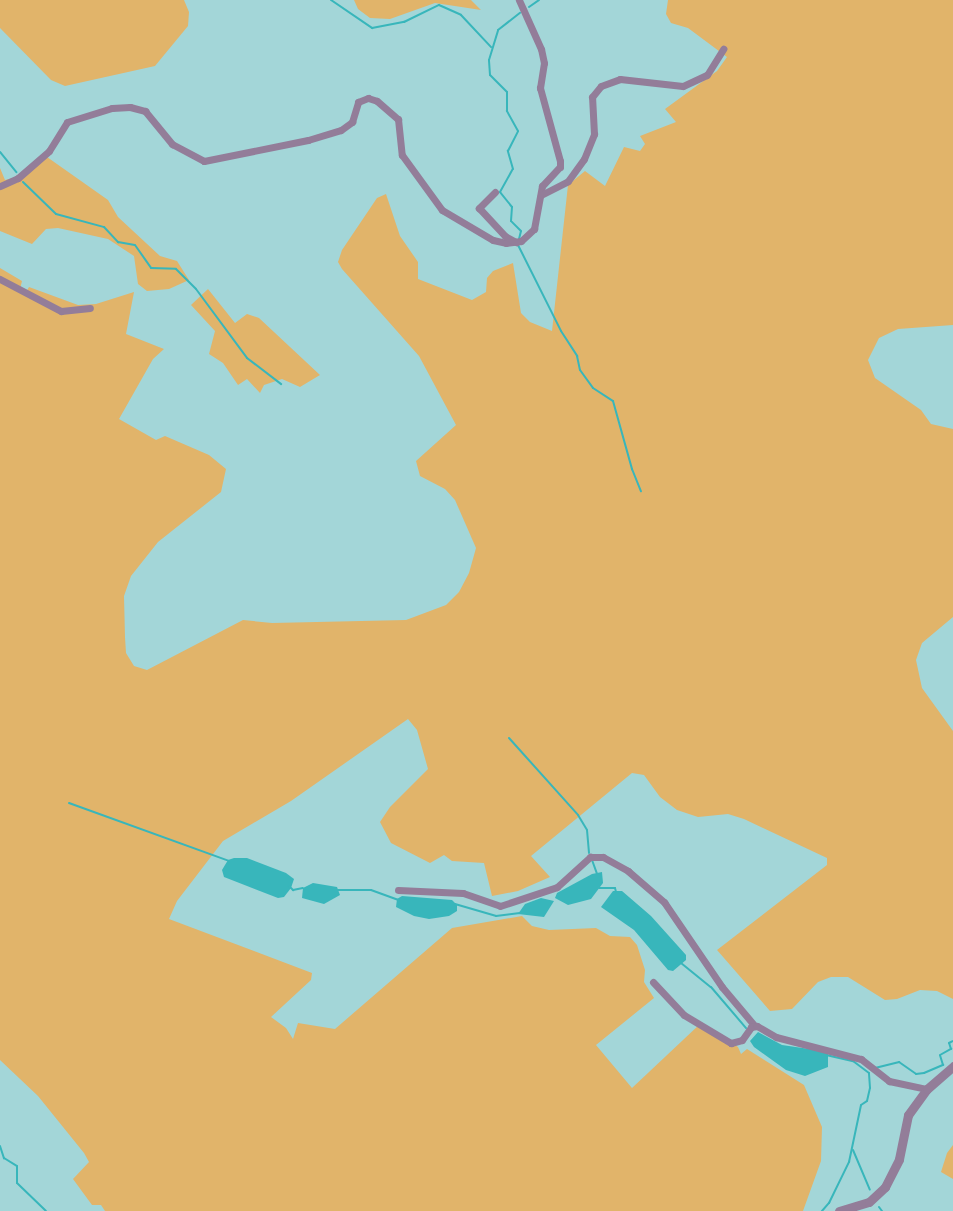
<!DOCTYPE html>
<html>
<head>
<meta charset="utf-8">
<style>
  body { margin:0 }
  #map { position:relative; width:953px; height:1211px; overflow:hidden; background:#a3d6d8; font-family:Jost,sans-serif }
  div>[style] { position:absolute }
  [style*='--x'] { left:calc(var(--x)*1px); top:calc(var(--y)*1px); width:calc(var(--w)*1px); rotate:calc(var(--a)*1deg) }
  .green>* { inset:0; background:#e1b46a }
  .water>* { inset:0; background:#38b6bb }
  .stream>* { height:2px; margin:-1px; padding:0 1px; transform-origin:1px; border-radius:1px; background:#38b6bb }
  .minor>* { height:7px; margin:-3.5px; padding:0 3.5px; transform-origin:3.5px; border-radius:3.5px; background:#937d99 }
  .tertiary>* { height:9px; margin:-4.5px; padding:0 4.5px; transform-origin:4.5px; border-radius:4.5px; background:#937d99 }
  span { translate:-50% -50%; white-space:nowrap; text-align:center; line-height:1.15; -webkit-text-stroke:5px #a3d6d8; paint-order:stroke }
</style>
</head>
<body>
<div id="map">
  <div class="green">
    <i style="clip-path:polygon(0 0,184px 0,189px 12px,188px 26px,155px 66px,65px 86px,51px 80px,0 28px)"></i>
    <i style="clip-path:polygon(354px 0,471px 0,481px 10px,435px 3px,390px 19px,370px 18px,358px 9px)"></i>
    <i style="clip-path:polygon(668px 0,953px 0,953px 325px,898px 329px,879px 338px,868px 360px,875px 378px,921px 410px,931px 424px,953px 429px,953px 617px,922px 643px,916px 660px,922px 688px,953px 731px,953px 999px,937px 991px,920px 990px,897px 999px,885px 1000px,848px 977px,831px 977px,818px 982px,792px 1009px,770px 1011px,717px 950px,827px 865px,827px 858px,744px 819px,728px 814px,698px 817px,677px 810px,660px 797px,644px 775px,632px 773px,531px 856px,550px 877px,518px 891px,492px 896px,484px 863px,452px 861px,444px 855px,430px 863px,391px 843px,380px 822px,390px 807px,428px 769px,417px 730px,408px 719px,291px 801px,223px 841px,177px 901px,169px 919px,312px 973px,311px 980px,271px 1017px,286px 1028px,293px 1039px,298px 1023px,335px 1029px,452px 928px,522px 916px,532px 926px,549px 930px,596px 928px,610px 936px,630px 937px,637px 945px,645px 970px,644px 982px,654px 998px,596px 1045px,632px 1088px,700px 1024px,738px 1047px,741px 1054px,747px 1049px,804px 1085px,822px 1127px,821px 1161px,803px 1211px,105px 1211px,101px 1205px,92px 1205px,73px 1179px,89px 1162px,84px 1153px,38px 1096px,0 1060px,0 268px,22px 281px,20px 289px,26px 292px,29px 287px,78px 305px,96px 304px,134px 292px,126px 334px,164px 349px,153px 359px,119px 419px,156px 440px,165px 436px,209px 455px,226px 469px,221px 492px,158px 542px,131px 576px,124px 596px,125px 637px,126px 653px,134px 666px,147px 670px,243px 620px,272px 623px,406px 620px,446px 605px,459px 592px,469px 573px,476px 548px,455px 500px,445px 489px,420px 476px,416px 461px,456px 425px,419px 356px,342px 269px,338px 262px,342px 250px,377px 198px,386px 194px,400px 236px,418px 262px,418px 279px,472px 300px,486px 292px,487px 278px,493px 271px,513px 263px,521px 313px,530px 322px,552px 331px,568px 185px,585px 171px,605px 186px,624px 147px,640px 151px,645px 144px,640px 136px,676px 122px,665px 109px,717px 71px,727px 57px,688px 28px,671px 23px,666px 14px)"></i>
    <i style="clip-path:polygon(47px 157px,108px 200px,118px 217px,160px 256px,177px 261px,189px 280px,169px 289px,147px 291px,138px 284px,134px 256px,108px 239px,58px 228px,46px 229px,32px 244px,0 231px,0 168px,5px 180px,13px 178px)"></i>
    <i style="clip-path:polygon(208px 289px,235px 323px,247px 314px,259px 318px,320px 375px,300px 387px,282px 379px,264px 385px,260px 393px,247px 379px,238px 385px,223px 363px,209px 354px,215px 331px,191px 305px)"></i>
    <i style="clip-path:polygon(953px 1145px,953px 1179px,941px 1172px,947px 1153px)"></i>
  </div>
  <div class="water">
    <i style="clip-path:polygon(234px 858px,247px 858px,286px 873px,294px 879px,291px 888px,284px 897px,278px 898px,224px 877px,222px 870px,228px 860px)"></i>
    <i style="clip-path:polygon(602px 872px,603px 883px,591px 899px,568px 905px,555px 898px,557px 893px,592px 874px)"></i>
    <i style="clip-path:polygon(313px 883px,337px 887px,340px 895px,324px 904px,302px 898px,303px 888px)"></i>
    <i style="clip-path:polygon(613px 891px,622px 891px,651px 916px,686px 955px,686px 960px,673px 971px,668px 970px,634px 930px,601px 907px)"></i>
    <i style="clip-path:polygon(402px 896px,452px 900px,457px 905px,457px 911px,449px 916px,429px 919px,414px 916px,396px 907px,397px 899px)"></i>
    <i style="clip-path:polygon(541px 898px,554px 901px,544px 917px,518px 914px,525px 904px)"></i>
    <i style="clip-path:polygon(758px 1032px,782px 1045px,823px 1051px,828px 1054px,828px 1067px,805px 1076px,786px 1070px,754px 1047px,750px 1041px)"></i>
  </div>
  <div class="stream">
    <i style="--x:331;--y:0;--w:50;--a:34.3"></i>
    <i style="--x:372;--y:28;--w:33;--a:-11"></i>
    <i style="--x:404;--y:22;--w:39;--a:-26"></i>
    <i style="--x:439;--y:5;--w:24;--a:24"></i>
    <i style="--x:461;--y:15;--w:44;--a:46.8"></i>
    <i style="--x:529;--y:7;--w:12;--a:-35"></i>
    <i style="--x:0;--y:152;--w:26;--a:51"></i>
    <i style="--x:23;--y:182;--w:46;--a:44.1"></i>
    <i style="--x:56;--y:214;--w:50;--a:15.2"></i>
    <i style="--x:104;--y:227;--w:21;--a:47"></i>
    <i style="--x:118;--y:242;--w:17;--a:10"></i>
    <i style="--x:135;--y:245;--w:28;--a:55"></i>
    <i style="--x:151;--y:268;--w:25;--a:2"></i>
    <i style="--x:176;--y:269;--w:28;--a:45"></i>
    <i style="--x:196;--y:289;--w:86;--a:53.5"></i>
    <i style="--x:247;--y:358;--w:43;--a:37.4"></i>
    <i style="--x:519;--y:239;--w:8;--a:-76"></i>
    <i style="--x:521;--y:231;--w:14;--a:-135"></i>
    <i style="--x:511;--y:221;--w:14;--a:-86"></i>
    <i style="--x:512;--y:207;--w:19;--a:-129"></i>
    <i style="--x:500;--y:192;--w:26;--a:-61"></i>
    <i style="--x:513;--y:169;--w:19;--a:-106"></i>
    <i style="--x:508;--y:151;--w:22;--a:-63"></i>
    <i style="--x:518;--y:131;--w:23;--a:-119"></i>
    <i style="--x:507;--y:111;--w:19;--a:-90"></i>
    <i style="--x:507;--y:92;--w:24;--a:-135"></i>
    <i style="--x:490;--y:75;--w:15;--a:-94"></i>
    <i style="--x:489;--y:60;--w:31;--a:-73"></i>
    <i style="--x:498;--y:30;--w:28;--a:-38"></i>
    <i style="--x:518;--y:245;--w:96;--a:63.4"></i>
    <i style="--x:561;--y:331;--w:30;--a:57"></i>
    <i style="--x:577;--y:356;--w:14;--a:78"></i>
    <i style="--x:580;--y:370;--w:22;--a:54"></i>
    <i style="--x:593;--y:388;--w:24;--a:33"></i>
    <i style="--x:613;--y:401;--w:71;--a:74.4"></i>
    <i style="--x:632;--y:469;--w:24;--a:68"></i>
    <i style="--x:509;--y:738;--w:103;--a:48.1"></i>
    <i style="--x:578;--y:815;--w:17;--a:59"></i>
    <i style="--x:587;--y:830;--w:23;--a:85"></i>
    <i style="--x:69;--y:803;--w:170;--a:19.9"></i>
    <i style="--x:592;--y:860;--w:15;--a:70"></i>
    <i style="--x:289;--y:886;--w:6;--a:45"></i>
    <i style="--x:293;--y:890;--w:10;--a:-11"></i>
    <i style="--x:599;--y:888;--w:16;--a:0"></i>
    <i style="--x:615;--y:888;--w:4;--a:76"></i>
    <i style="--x:338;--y:890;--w:33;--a:0"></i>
    <i style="--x:371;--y:890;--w:30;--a:20"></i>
    <i style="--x:455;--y:904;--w:43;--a:16.3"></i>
    <i style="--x:496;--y:916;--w:24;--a:-7"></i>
    <i style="--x:681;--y:963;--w:38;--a:39"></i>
    <i style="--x:711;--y:987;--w:54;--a:49.5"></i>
    <i style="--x:826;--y:1055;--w:28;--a:13"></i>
    <i style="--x:853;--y:1061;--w:20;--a:37"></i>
    <i style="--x:875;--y:1068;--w:25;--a:-14"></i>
    <i style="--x:899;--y:1062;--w:21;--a:35"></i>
    <i style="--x:916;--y:1074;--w:8;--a:-7"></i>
    <i style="--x:924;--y:1073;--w:21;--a:-23"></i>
    <i style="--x:943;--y:1065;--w:10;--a:-107"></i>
    <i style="--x:940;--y:1055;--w:13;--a:-29"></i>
    <i style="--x:951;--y:1049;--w:6;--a:-108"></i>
    <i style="--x:949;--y:1043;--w:4;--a:-27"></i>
    <i style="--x:0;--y:1146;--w:13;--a:72"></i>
    <i style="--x:4;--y:1158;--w:15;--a:32"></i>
    <i style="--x:17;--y:1166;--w:17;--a:90"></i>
    <i style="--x:17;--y:1183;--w:40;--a:44"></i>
    <i style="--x:853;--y:1150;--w:43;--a:67"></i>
    <i style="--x:879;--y:1207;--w:5;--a:53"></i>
    <i style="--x:822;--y:1211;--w:11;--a:-49"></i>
    <i style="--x:829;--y:1203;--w:46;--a:-64"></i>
    <i style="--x:849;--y:1162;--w:58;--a:-78.1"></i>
    <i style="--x:861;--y:1105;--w:7;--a:-34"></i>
    <i style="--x:867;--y:1101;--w:13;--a:-77"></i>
    <i style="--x:870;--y:1088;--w:15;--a:-94"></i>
  </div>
  <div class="minor">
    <i style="--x:0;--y:186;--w:20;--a:-24"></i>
    <i style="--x:18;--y:178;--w:41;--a:-41.1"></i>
    <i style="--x:49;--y:151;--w:34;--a:-58"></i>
    <i style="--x:67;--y:122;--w:47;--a:-17.3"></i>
    <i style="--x:112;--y:108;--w:18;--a:-3"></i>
    <i style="--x:130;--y:107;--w:16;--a:15"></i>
    <i style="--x:145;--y:111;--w:43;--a:50.7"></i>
    <i style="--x:172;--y:144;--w:36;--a:28"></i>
    <i style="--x:204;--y:161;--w:106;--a:-11.4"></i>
    <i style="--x:308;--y:140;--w:34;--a:-17"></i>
    <i style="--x:341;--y:130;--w:14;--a:-36"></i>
    <i style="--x:352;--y:122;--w:21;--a:-73"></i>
    <i style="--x:358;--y:102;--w:11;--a:-22"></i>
    <i style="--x:368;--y:98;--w:9;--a:18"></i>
    <i style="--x:377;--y:101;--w:28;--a:41"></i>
    <i style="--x:398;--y:119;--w:36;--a:84"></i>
    <i style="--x:402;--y:155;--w:68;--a:54"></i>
    <i style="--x:442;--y:210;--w:59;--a:30.5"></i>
    <i style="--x:493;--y:240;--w:13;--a:13"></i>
    <i style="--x:506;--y:243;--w:15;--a:-8"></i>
    <i style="--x:521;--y:241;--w:18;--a:-43"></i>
    <i style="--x:534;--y:229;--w:44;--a:-79.5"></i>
    <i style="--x:542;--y:186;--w:26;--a:-47"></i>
    <i style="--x:560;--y:167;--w:6;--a:-90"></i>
    <i style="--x:560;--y:161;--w:76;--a:-105.3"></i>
    <i style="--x:540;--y:88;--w:25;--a:-81"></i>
    <i style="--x:544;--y:63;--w:14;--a:-102"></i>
    <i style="--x:541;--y:49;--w:54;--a:-114.2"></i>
    <i style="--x:495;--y:192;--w:23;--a:135"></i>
    <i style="--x:479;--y:208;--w:38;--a:47"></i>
    <i style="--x:505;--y:236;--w:13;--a:29"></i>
    <i style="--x:541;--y:195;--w:30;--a:-27"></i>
    <i style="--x:568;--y:181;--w:27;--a:-54"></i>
    <i style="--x:584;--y:159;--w:27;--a:-68"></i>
    <i style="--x:594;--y:134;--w:37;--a:-93"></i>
    <i style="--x:592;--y:97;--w:14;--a:-51"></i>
    <i style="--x:601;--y:86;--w:20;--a:-20"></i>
    <i style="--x:620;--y:79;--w:63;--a:6.3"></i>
    <i style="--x:683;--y:86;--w:26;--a:-25"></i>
    <i style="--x:707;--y:75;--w:31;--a:-58"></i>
    <i style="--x:0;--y:279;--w:69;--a:27.7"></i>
    <i style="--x:61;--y:311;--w:29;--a:-6"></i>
    <i style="--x:398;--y:890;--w:65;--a:2.6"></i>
    <i style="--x:463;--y:893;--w:39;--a:19"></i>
    <i style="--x:500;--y:906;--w:60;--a:-18.4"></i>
    <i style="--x:557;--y:887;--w:45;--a:-42.3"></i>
    <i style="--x:590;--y:857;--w:13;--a:0"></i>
    <i style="--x:603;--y:857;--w:29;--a:29"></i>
    <i style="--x:628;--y:871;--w:48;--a:40.7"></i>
    <i style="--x:664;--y:902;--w:103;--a:55.7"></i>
    <i style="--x:722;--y:987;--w:50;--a:49.9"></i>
    <i style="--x:653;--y:982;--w:45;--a:46.8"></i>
    <i style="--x:684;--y:1015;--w:55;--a:30.8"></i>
    <i style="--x:731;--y:1043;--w:11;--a:-15"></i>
    <i style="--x:742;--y:1040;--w:16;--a:-55"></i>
    <i style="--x:751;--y:1027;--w:6;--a:-9"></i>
    <i style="--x:757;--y:1026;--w:22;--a:30"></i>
    <i style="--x:776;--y:1037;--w:88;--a:14.5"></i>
    <i style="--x:861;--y:1059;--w:36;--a:38"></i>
    <i style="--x:889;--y:1081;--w:39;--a:12"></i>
  </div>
  <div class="tertiary">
    <i style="--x:839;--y:1211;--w:31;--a:-17"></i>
    <i style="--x:869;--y:1202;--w:22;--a:-43"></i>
    <i style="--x:885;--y:1187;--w:31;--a:-63"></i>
    <i style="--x:899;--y:1159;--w:45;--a:-78.4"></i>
    <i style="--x:908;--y:1115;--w:32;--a:-54"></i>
    <i style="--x:927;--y:1089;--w:35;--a:-41"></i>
  </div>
</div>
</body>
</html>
